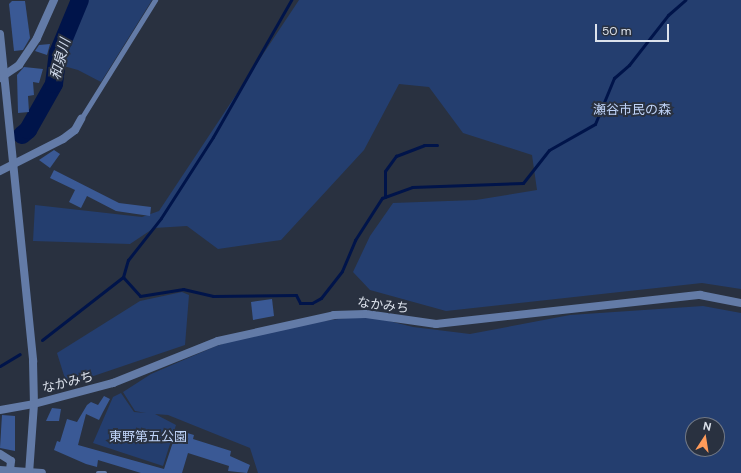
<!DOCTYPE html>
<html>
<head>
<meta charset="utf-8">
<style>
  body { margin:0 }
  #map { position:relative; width:741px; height:473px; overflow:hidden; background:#293140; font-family:"DM Sans","Noto Sans JP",sans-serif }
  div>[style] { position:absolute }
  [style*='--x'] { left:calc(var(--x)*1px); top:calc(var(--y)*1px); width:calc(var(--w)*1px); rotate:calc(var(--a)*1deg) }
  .green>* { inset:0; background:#243e6f }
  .stream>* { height:3px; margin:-1.5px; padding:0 1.5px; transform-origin:1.5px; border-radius:1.5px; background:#00144a }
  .river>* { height:18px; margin:-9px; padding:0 9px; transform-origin:9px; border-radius:9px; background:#00144a }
  .building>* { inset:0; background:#3a5995 }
  .service>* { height:4.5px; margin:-2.25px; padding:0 2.25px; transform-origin:2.25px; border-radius:2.25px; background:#637ba7 }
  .minor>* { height:8px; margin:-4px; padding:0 4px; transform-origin:4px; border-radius:4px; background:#637ba7 }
  .tertiary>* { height:8px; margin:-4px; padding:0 4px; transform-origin:4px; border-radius:4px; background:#637ba7 }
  span { translate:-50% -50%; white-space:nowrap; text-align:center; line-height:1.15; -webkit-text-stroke:4px #293140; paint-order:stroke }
  .park-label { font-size:13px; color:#c0d4f8 }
  .street-label { font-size:13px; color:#dce2ec }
  .water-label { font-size:14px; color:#d4deef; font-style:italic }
  .north { position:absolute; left:685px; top:417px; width:40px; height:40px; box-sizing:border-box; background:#293140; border:1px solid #717885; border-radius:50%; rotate:12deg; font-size:11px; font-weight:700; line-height:16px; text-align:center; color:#dce2ec }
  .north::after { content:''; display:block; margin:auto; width:14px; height:18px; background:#ff9b5a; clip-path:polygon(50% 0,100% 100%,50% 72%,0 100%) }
  .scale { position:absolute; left:595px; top:24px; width:74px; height:18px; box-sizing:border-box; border:2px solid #dce2ec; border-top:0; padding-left:5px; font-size:12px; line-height:14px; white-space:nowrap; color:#dce2ec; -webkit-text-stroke:3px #293140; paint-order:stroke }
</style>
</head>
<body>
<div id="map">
  <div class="green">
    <i style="clip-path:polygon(85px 0,152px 0,101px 82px,78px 70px,60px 65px)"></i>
    <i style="clip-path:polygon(299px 0,741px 0,741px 289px,702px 283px,446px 311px,370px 290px,353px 272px,370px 236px,393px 203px,476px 200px,537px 190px,532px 155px,463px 133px,429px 87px,399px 84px,364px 150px,281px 240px,218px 249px,187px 226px,154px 228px,130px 244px,33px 241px,35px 205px,142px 217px,159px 211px)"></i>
    <i style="clip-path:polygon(182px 292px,189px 295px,185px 345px,67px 385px,57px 353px,140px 301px)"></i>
    <i style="clip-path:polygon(evenodd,703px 306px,741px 313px,741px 473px,258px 473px,250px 448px,168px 415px,155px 414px,176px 425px,163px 466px,93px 443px,113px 397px,121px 393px,134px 412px,146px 413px,135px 411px,123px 392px,151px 374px,216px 346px,270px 328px,346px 318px,377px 318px,413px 327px,470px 334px,570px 315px,703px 306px,693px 425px,717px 425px,717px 449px,693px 449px,693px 425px)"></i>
  </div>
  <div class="stream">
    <i style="--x:385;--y:197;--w:26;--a:-90"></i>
    <i style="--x:385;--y:171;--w:19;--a:-54"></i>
    <i style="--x:396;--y:156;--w:30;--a:-21"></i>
    <i style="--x:424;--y:145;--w:13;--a:0"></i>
    <i style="--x:123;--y:277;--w:25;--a:48"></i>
    <i style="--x:140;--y:296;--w:44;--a:-9.2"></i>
    <i style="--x:183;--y:289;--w:31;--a:13"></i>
    <i style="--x:213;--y:296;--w:83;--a:-0.7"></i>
    <i style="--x:296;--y:295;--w:9;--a:63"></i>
    <i style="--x:300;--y:303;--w:12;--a:0"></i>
    <i style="--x:312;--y:303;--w:10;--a:-29"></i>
    <i style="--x:321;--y:298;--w:34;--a:-52"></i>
    <i style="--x:342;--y:271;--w:34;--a:-67"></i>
    <i style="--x:355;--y:240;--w:50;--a:-57.3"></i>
    <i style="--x:382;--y:198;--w:32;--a:-20"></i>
    <i style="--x:412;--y:187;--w:111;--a:-2.1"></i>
    <i style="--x:523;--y:183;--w:42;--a:-51.8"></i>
    <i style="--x:549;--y:150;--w:53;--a:-29.5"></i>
    <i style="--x:595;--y:124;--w:50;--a:-67.6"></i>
    <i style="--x:614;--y:78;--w:20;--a:-41"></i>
    <i style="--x:629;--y:65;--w:63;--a:-52"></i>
    <i style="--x:668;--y:15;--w:23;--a:-41"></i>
    <i style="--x:42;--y:340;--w:103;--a:-37.9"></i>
    <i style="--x:123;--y:277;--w:18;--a:-74"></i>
    <i style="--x:128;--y:260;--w:53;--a:-51.8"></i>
    <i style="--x:161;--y:218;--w:96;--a:-57.3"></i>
    <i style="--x:213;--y:137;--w:158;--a:-60.3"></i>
    <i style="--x:0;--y:366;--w:23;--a:-31"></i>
  </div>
  <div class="river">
    <i style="--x:22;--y:135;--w:8;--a:-40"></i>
    <i style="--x:28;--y:130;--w:53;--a:-60.5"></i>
    <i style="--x:54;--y:84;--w:31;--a:-83"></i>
    <i style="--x:58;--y:53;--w:57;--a:-67.5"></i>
  </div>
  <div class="building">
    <i style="clip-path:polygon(12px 1px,25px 1px,30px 38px,23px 50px,14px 51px,9px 4px)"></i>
    <i style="clip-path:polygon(50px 44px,47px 55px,35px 51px,39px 45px)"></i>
    <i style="clip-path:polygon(24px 67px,43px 69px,39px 83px,33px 82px,34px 95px,28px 96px,29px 112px,18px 113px,17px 75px)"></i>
    <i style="clip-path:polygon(54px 150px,60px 154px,50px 168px,39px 160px)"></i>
    <i style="clip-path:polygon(54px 170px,119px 203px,151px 207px,150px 216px,116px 211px,87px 196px,81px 208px,69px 202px,75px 190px,50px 178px)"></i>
    <i style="clip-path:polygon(272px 299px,274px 316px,253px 320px,251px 302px)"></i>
    <i style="clip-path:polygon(104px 396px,110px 399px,103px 412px,99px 420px,86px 414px,78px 445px,164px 469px,177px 430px,194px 435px,193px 439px,231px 451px,230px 456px,250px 465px,247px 473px,228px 471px,229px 466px,188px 453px,182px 473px,141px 473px,98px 460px,97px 467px,86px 464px,54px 450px,57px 441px,60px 442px,67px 419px,77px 422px,87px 405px,91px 402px,98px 405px)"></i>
    <i style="clip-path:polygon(52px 408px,61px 409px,59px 421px,46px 421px)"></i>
    <i style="clip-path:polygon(2px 415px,15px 416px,15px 451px,0 448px)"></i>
  </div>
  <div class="service">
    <i style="--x:81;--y:119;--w:140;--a:-58.1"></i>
    <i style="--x:98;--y:473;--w:7;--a:0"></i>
  </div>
  <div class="minor">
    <i style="--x:0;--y:78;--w:23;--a:-34"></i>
    <i style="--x:19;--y:65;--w:32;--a:-56"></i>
    <i style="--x:37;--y:38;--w:42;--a:-65.9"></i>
    <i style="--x:0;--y:171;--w:71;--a:-26.9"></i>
    <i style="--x:63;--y:139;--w:15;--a:-37"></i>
    <i style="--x:75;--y:130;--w:13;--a:-61"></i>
    <i style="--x:0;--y:410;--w:35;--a:-10"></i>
    <i style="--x:0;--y:454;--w:13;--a:32"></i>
    <i style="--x:11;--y:461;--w:10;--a:96"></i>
    <i style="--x:0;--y:470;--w:42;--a:4.1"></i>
  </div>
  <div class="tertiary">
    <i style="--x:0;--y:34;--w:329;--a:84.2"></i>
    <i style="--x:33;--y:361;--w:43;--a:88.7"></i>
    <i style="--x:34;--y:404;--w:69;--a:94.1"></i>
    <i style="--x:34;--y:404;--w:82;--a:-14.9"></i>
    <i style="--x:113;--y:383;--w:113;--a:-21.8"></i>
    <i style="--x:218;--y:341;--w:119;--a:-12.6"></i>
    <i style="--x:334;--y:315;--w:32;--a:-2"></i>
    <i style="--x:366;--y:314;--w:71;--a:8.1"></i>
    <i style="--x:436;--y:324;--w:266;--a:-6.3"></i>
    <i style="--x:700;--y:295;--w:42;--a:11"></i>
  </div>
  <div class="park-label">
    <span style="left:632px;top:110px">瀬谷市民の森</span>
    <span style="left:148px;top:437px">東野第五公園</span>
  </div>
  <div class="street-label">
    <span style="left:383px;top:306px;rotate:7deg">なかみち</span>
    <span style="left:68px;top:383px;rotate:-14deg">なかみち</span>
  </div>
  <div class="water-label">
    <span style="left:60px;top:59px;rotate:-75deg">和泉川</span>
  </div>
  <div class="north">N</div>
  <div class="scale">50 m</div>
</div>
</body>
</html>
